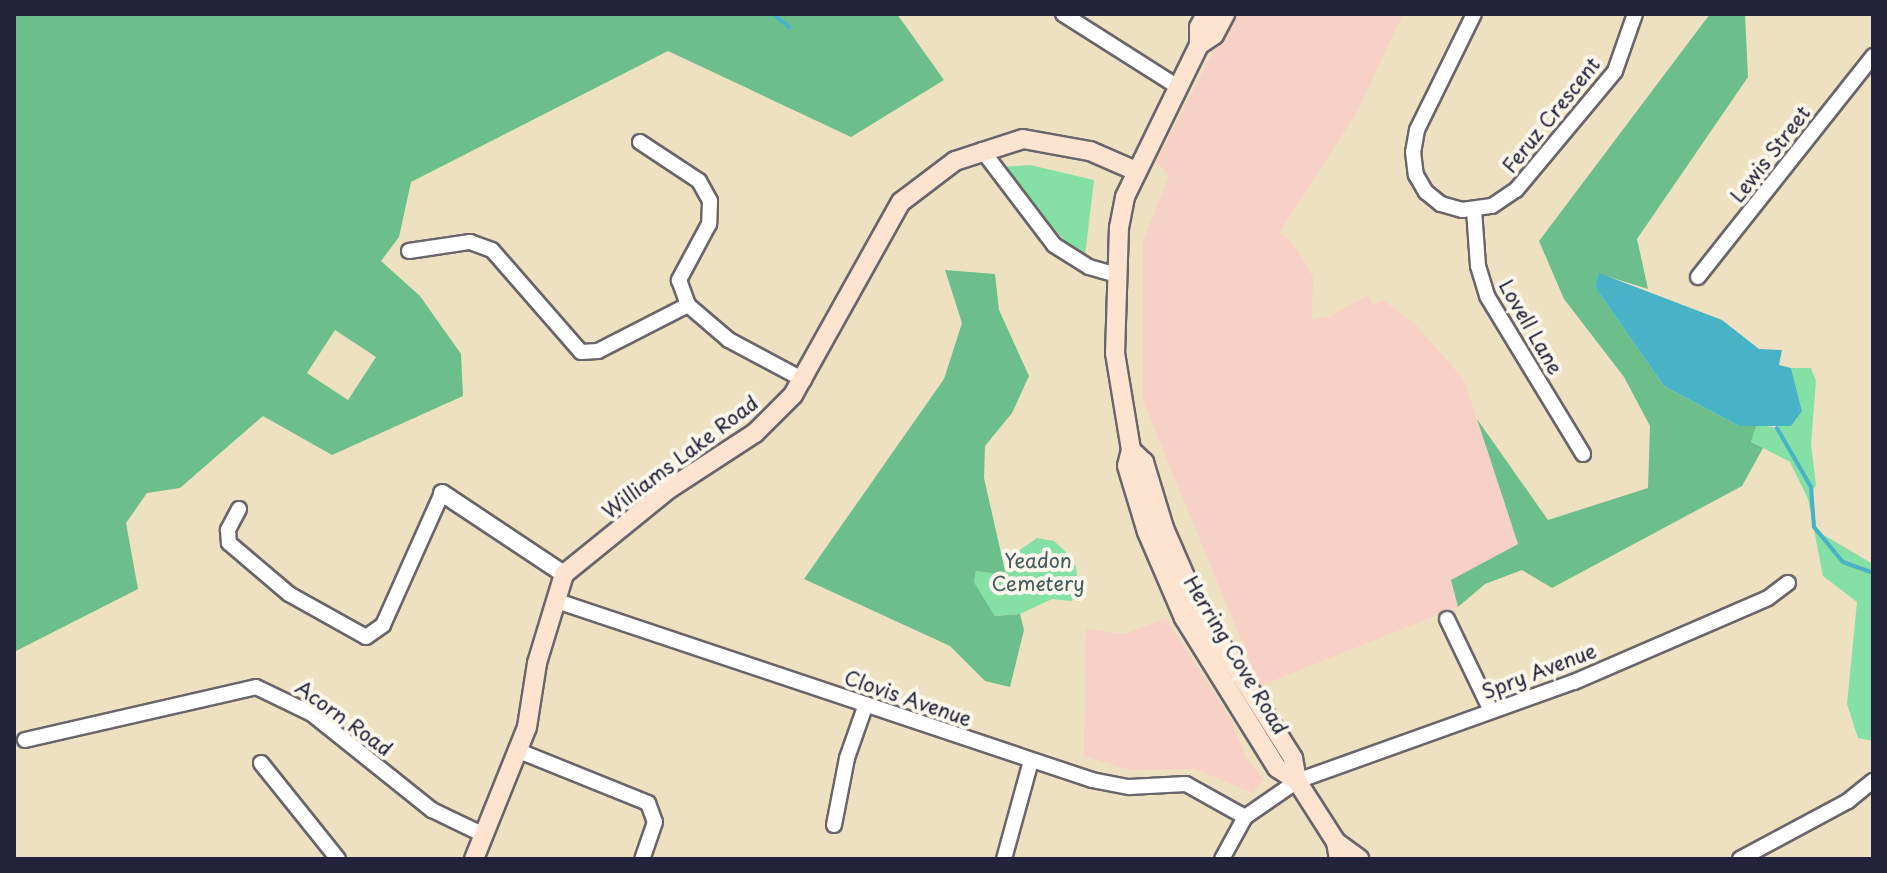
<!DOCTYPE html>
<html>
<head>
<meta charset="utf-8">
<style>
  body { margin:0 }
  #map { position:relative; width:1887px; height:873px; overflow:hidden; background:#eee1c1; font-family:"Playpen Sans",sans-serif }
  div>[style] { position:absolute }
  [style*='--x'] { left:calc(var(--x)*1px); top:calc(var(--y)*1px); width:calc(var(--w)*1px); rotate:calc(var(--a)*1deg) }
  .built>* { inset:0; background:#f7d1c6 }
  .green>* { inset:0; background:#85e0a6 }
  .forest>* { inset:0; background:#6cbe8b }
  .water>* { inset:0; background:#48b3c6 }
  .stream>* { height:4px; margin:-2px; padding:0 2px; transform-origin:2px; border-radius:2px; background:#48b3c6 }
  .roads { filter:drop-shadow(2px 0 #69656a) drop-shadow(-2px 0 #69656a) drop-shadow(0 2px #69656a) drop-shadow(0 -2px #69656a) }
  .minor>* { height:14px; margin:-7px; padding:0 7px; transform-origin:7px; border-radius:7px; background:#fff }
  .tertiary>* { height:16px; margin:-8px; padding:0 8px; transform-origin:8px; border-radius:8px; background:#fff }
  .secondary>* { height:18px; margin:-9px; padding:0 9px; transform-origin:9px; border-radius:9px; background:#fde4d1 }
  span { translate:-50% -50%; white-space:nowrap; text-align:center; line-height:1.15; -webkit-text-stroke:8px #fbf7ec; paint-order:stroke }
  .street-label { font-size:20px; color:#22223b }
  .park-label { font-size:20px; color:#405b5b }
  .frame { position:absolute; inset:0; border:16px solid #22223b; pointer-events:none }
</style>
</head>
<body>
<div id="map">
  <div class="built">
    <i style="clip-path:polygon(1213px 14px,1403px 14px,1357px 112px,1279px 233px,1292px 242px,1313px 277px,1312px 320px,1329px 317px,1367px 295px,1373px 305px,1383px 300px,1417px 326px,1464px 380px,1518px 545px,1452px 580px,1458px 607px,1260px 686px,1143px 401px,1143px 241px,1169px 176px,1156px 162px,1228px 22px)"></i>
    <i style="clip-path:polygon(1166px 618px,1232px 721px,1246px 758px,1264px 779px,1253px 793px,1195px 769px,1130px 770px,1084px 756px,1086px 629px,1125px 634px)"></i>
  </div>
  <div class="green">
    <i style="clip-path:polygon(1030px 165px,1094px 180px,1084px 264px,1002px 167px)"></i>
    <i style="clip-path:polygon(1791px 368px,1811px 368px,1816px 381px,1811px 444px,1816px 485px,1811px 493px,1817px 531px,1873px 564px,1873px 741px,1858px 738px,1847px 704px,1857px 602px,1823px 576px,1808px 499px,1790px 462px,1751px 442px,1757px 424px,1777px 428px,1802px 411px)"></i>
    <i style="clip-path:polygon(1037px 538px,1054px 541px,1066px 552px,1076px 567px,1079px 593px,1071px 601px,1052px 599px,1020px 614px,995px 616px,974px 582px,976px 571px,1006px 575px,1010px 557px)"></i>
  </div>
  <div class="forest">
    <i style="clip-path:polygon(evenodd,14px 14px,897px 14px,944px 80px,851px 137px,668px 51px,411px 182px,399px 237px,381px 261px,420px 296px,461px 354px,463px 396px,332px 455px,263px 416px,180px 488px,147px 493px,126px 523px,138px 589px,14px 652px,14px 14px,335px 330px,376px 357px,348px 400px,307px 373px,335px 330px)"></i>
    <i style="clip-path:polygon(1710px 14px,1745px 14px,1748px 77px,1637px 239px,1648px 289px,1600px 274px,1595px 287px,1664px 386px,1739px 426px,1757px 424px,1751px 442px,1763px 448px,1742px 486px,1552px 588px,1522px 570px,1485px 584px,1458px 607px,1451px 580px,1518px 544px,1477px 419px,1548px 520px,1648px 488px,1650px 426px,1624px 377px,1564px 299px,1539px 241px)"></i>
    <i style="clip-path:polygon(945px 270px,995px 274px,999px 310px,1029px 376px,1012px 413px,985px 446px,984px 478px,1006px 575px,976px 571px,974px 582px,995px 616px,1020px 614px,1024px 630px,1010px 687px,985px 681px,950px 646px,804px 579px,944px 379px,962px 323px)"></i>
  </div>
  <div class="water">
    <i style="clip-path:polygon(1599px 273px,1722px 320px,1759px 349px,1782px 350px,1779px 365px,1791px 368px,1802px 411px,1791px 426px,1739px 426px,1664px 386px,1595px 287px)"></i>
  </div>
  <div class="stream">
    <i style="--x:773;--y:14;--w:21;--a:39"></i>
    <i style="--x:1777;--y:428;--w:68;--a:60"></i>
    <i style="--x:1811;--y:487;--w:40;--a:85.7"></i>
    <i style="--x:1814;--y:527;--w:45;--a:50.4"></i>
    <i style="--x:1843;--y:562;--w:32;--a:20"></i>
  </div>
  <div class="roads">
    <div class="minor">
      <i style="--x:1063;--y:14;--w:136;--a:32.4"></i>
      <i style="--x:1474;--y:14;--w:129;--a:116.2"></i>
      <i style="--x:1417;--y:130;--w:22;--a:100"></i>
      <i style="--x:1413;--y:152;--w:23;--a:83"></i>
      <i style="--x:1416;--y:175;--w:20;--a:60"></i>
      <i style="--x:1426;--y:192;--w:19;--a:39"></i>
      <i style="--x:1441;--y:204;--w:22;--a:16"></i>
      <i style="--x:1462;--y:210;--w:30;--a:-8"></i>
      <i style="--x:1492;--y:206;--w:29;--a:-34"></i>
      <i style="--x:1516;--y:190;--w:155;--a:-50.2"></i>
      <i style="--x:1615;--y:71;--w:60;--a:-70.7"></i>
      <i style="--x:640;--y:142;--w:71;--a:33.5"></i>
      <i style="--x:699;--y:181;--w:23;--a:61"></i>
      <i style="--x:710;--y:201;--w:23;--a:92"></i>
      <i style="--x:709;--y:224;--w:64;--a:118.2"></i>
      <i style="--x:679;--y:280;--w:27;--a:70"></i>
      <i style="--x:688;--y:305;--w:54;--a:40.5"></i>
      <i style="--x:729;--y:340;--w:85;--a:28.1"></i>
      <i style="--x:982;--y:150;--w:119;--a:52.8"></i>
      <i style="--x:1054;--y:245;--w:41;--a:32.2"></i>
      <i style="--x:1089;--y:267;--w:29;--a:16"></i>
      <i style="--x:1474;--y:210;--w:56;--a:85.9"></i>
      <i style="--x:1478;--y:266;--w:31;--a:73"></i>
      <i style="--x:1487;--y:296;--w:185;--a:58.7"></i>
      <i style="--x:409;--y:251;--w:62;--a:-8.4"></i>
      <i style="--x:470;--y:242;--w:23;--a:20"></i>
      <i style="--x:492;--y:250;--w:135;--a:48.9"></i>
      <i style="--x:581;--y:352;--w:17;--a:-3"></i>
      <i style="--x:598;--y:351;--w:101;--a:-27.1"></i>
      <i style="--x:1698;--y:277;--w:282;--a:-51.6"></i>
      <i style="--x:239;--y:509;--w:24;--a:118"></i>
      <i style="--x:228;--y:530;--w:13;--a:86"></i>
      <i style="--x:229;--y:543;--w:79;--a:40.4"></i>
      <i style="--x:289;--y:594;--w:88;--a:29.2"></i>
      <i style="--x:366;--y:637;--w:21;--a:-35"></i>
      <i style="--x:383;--y:625;--w:145;--a:-65.9"></i>
      <i style="--x:557;--y:601;--w:564;--a:18.5"></i>
      <i style="--x:1092;--y:780;--w:38;--a:11"></i>
      <i style="--x:1129;--y:787;--w:57;--a:-3"></i>
      <i style="--x:1186;--y:784;--w:68;--a:29.2"></i>
      <i style="--x:1447;--y:619;--w:102;--a:64.4"></i>
      <i style="--x:25;--y:740;--w:237;--a:-12.9"></i>
      <i style="--x:256;--y:687;--w:62;--a:25.7"></i>
      <i style="--x:312;--y:714;--w:154;--a:38.7"></i>
      <i style="--x:432;--y:810;--w:58;--a:25.7"></i>
      <i style="--x:519;--y:751;--w:139;--a:22"></i>
      <i style="--x:648;--y:803;--w:20;--a:70"></i>
      <i style="--x:655;--y:822;--w:39;--a:109"></i>
      <i style="--x:261;--y:763;--w:123;--a:51.3"></i>
      <i style="--x:834;--y:825;--w:68;--a:-79"></i>
      <i style="--x:847;--y:758;--w:57;--a:-70.6"></i>
      <i style="--x:1004;--y:859;--w:102;--a:-74.6"></i>
      <i style="--x:1222;--y:859;--w:48;--a:-61.3"></i>
      <i style="--x:1245;--y:817;--w:63;--a:-34.7"></i>
      <i style="--x:1297;--y:781;--w:294;--a:-19.7"></i>
      <i style="--x:1574;--y:682;--w:211;--a:-23.4"></i>
      <i style="--x:1768;--y:598;--w:25;--a:-37"></i>
      <i style="--x:1740;--y:859;--w:123;--a:-28.2"></i>
      <i style="--x:1848;--y:801;--w:32;--a:-39"></i>
    </div>
    <div class="tertiary">
      <i style="--x:442;--y:493;--w:146;--a:33.6"></i>
    </div>
    <div class="secondary">
      <i style="--x:1206;--y:14;--w:15;--a:118"></i>
      <i style="--x:1199;--y:27;--w:18;--a:90"></i>
      <i style="--x:1199;--y:45;--w:169;--a:116"></i>
      <i style="--x:1125;--y:197;--w:31;--a:101"></i>
      <i style="--x:1119;--y:227;--w:126;--a:91.8"></i>
      <i style="--x:1115;--y:353;--w:98;--a:80.6"></i>
      <i style="--x:1131;--y:450;--w:16;--a:104"></i>
      <i style="--x:1127;--y:466;--w:69;--a:73.1"></i>
      <i style="--x:1147;--y:532;--w:94;--a:66.7"></i>
      <i style="--x:1184;--y:618;--w:176;--a:58.2"></i>
      <i style="--x:1277;--y:768;--w:24;--a:33"></i>
      <i style="--x:1297;--y:781;--w:72;--a:57.4"></i>
      <i style="--x:1336;--y:842;--w:17;--a:80"></i>
      <i style="--x:1199;--y:45;--w:18;--a:-34"></i>
      <i style="--x:1214;--y:35;--w:24;--a:-62"></i>
      <i style="--x:1131;--y:450;--w:18;--a:43"></i>
      <i style="--x:1144;--y:462;--w:69;--a:73.1"></i>
      <i style="--x:1164;--y:528;--w:93;--a:66.5"></i>
      <i style="--x:1201;--y:613;--w:172;--a:57.6"></i>
      <i style="--x:1293;--y:758;--w:23;--a:80"></i>
      <i style="--x:1336;--y:842;--w:29;--a:36"></i>
      <i style="--x:474;--y:859;--w:142;--a:-68.1"></i>
      <i style="--x:527;--y:727;--w:65;--a:-81.1"></i>
      <i style="--x:537;--y:663;--w:93;--a:-73.1"></i>
      <i style="--x:564;--y:574;--w:135;--a:-39"></i>
      <i style="--x:669;--y:489;--w:103;--a:-33.1"></i>
      <i style="--x:755;--y:433;--w:54;--a:-45"></i>
      <i style="--x:793;--y:395;--w:221;--a:-60.8"></i>
      <i style="--x:901;--y:202;--w:68;--a:-37.2"></i>
      <i style="--x:955;--y:161;--w:71;--a:-17.9"></i>
      <i style="--x:1023;--y:139;--w:68;--a:10.2"></i>
      <i style="--x:1090;--y:151;--w:50;--a:23.5"></i>
    </div>
  </div>
  <div class="street-label">
    <span style="left:1551px;top:115px;rotate:-51deg">Feruz Crescent</span>
    <span style="left:1770px;top:154px;rotate:-52deg">Lewis Street</span>
    <span style="left:1531px;top:327px;rotate:60deg">Lovell Lane</span>
    <span style="left:680px;top:457px;rotate:-37deg">Williams Lake Road</span>
    <span style="left:1236px;top:655px;rotate:59deg">Herring Cove Road</span>
    <span style="left:1539px;top:671px;rotate:-21deg">Spry Avenue</span>
    <span style="left:908px;top:698px;rotate:19deg">Clovis Avenue</span>
    <span style="left:344px;top:718px;rotate:36deg">Acorn Road</span>
  </div>
  <div class="park-label">
    <span style="left:1038px;top:572px">Yeadon<br>Cemetery</span>
  </div>
  <div class="frame"></div>
</div>
</body>
</html>
